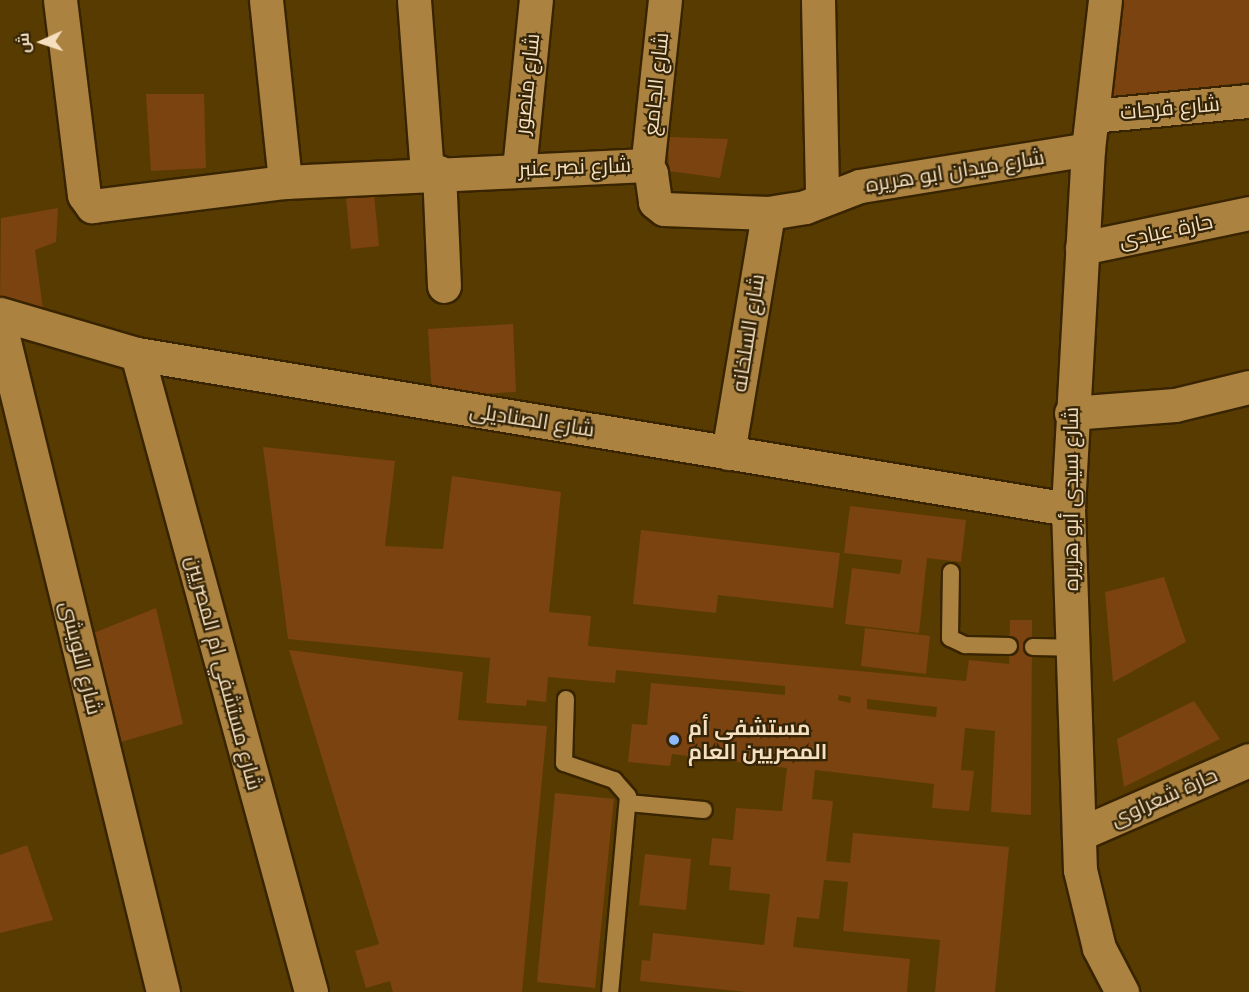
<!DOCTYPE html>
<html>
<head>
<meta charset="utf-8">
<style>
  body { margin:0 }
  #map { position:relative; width:1249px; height:992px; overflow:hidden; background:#583b01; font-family:Helvetica,Cairo,sans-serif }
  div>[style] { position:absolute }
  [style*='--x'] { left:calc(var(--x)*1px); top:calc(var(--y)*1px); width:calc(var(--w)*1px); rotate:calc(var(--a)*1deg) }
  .building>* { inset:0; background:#7b4310 }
  .roads { filter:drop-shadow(2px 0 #382400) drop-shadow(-2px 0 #382400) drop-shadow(0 2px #382400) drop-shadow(0 -2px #382400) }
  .lane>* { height:16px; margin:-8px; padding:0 8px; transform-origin:8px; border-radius:8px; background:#ab8240 }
  .street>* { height:33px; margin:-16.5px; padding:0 16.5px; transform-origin:16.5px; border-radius:16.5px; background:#ab8240 }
  .dots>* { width:16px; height:16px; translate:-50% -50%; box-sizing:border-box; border:3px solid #352508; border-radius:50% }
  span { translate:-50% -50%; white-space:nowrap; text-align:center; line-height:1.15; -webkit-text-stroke:4.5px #352508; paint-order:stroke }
  .street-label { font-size:21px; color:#f5dfbf }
  .poi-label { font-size:21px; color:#f5dfbf; font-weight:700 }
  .left { translate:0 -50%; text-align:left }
  .north { position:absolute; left:12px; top:12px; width:60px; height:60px; -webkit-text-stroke:4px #352508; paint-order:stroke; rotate:267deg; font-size:16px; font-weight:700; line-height:24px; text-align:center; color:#f5dfbf }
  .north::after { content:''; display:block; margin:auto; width:21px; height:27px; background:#f5dfbf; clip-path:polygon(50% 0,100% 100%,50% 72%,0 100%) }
</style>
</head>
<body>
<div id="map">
  <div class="building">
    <i style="clip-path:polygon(1117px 0,1249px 0,1249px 82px,1108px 99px)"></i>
    <i style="clip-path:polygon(146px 94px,204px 94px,206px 168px,151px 171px)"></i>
    <i style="clip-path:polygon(668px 137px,728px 139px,720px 178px,669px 171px)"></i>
    <i style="clip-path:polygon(374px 194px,379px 246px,351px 249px,346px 197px)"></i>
    <i style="clip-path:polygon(58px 208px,56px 242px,35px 250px,43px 309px,0 304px,1px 218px)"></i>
    <i style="clip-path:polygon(513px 324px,516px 392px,432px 397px,428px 329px)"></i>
    <i style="clip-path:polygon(evenodd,263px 447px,395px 461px,385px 546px,443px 549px,452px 476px,561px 492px,549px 612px,591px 616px,588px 646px,966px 681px,969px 660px,1009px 664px,1010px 620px,1032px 620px,1031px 815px,991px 812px,995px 731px,965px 728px,961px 770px,974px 771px,969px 811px,932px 808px,934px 784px,815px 770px,812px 799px,833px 801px,826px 861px,850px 863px,853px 833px,1009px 847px,995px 992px,935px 992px,940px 940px,843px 931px,848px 882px,824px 880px,819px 919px,797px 917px,793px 947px,910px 959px,907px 992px,746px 992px,640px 981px,642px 960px,650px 961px,653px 933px,764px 945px,770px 894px,729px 890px,731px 867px,709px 865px,712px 838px,733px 840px,736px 808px,782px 811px,787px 768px,672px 754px,670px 766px,628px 762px,632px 724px,647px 725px,651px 683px,785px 695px,785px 686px,616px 670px,615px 683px,548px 677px,546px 702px,527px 700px,526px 706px,486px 703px,490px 658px,288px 639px,263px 447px,839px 695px,851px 697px,850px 703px,838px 700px,839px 695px,263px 447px,867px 699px,937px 707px,936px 717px,867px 709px,867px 699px)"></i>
    <i style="clip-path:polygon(850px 506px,966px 520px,961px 562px,927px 558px,919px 633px,845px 624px,852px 568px,900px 574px,902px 560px,844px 553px)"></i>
    <i style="clip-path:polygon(641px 530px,840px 553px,833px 608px,718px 595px,716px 613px,633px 604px)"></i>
    <i style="clip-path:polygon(1164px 577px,1186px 642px,1113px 682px,1105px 592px)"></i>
    <i style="clip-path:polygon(156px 608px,183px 724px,114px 744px,91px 634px)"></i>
    <i style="clip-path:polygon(865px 628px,930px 636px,926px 674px,861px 666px)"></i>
    <i style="clip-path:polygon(289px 650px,463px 672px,458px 720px,547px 726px,522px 992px,393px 992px,390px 981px,366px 988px,355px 951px,379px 944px)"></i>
    <i style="clip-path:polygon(1194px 701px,1220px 739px,1124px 787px,1117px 739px)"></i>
    <i style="clip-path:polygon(555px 793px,614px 799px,595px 988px,537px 982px)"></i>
    <i style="clip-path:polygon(27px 845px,53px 920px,0 933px,0 855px)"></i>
    <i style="clip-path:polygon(645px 854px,691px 859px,686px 910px,639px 905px)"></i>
  </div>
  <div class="roads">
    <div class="lane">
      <i style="--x:951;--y:572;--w:66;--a:90.9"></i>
      <i style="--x:950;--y:638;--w:17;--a:25"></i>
      <i style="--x:965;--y:645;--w:44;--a:1.3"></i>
      <i style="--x:1033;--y:647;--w:39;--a:1"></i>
      <i style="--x:566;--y:699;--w:64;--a:91.8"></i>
      <i style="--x:564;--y:763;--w:53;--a:18.8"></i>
      <i style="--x:614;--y:780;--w:21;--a:49"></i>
      <i style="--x:628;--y:796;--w:197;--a:95.2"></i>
      <i style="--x:628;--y:803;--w:76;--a:5.3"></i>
    </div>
    <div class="street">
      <i style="--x:60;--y:0;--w:196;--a:83"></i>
      <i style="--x:84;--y:195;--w:14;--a:54"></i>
      <i style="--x:92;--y:206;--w:194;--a:-7.1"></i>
      <i style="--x:285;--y:182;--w:357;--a:-2.7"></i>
      <i style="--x:642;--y:165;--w:12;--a:42"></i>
      <i style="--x:651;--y:173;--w:29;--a:82"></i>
      <i style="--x:655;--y:202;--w:11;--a:38"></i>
      <i style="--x:664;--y:209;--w:104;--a:2.2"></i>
      <i style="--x:768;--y:213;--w:37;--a:-9"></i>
      <i style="--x:805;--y:207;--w:59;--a:-20.9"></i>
      <i style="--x:860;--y:186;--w:231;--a:-9.2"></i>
      <i style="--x:266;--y:0;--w:183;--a:84"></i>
      <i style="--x:414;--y:0;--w:173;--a:85.7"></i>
      <i style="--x:818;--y:0;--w:199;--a:88.8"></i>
      <i style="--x:1105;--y:0;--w:150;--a:96.5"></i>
      <i style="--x:1088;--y:149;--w:361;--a:93.2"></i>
      <i style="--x:1068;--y:509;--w:361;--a:88.1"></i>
      <i style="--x:1080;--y:870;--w:80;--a:76.3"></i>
      <i style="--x:1099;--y:948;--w:50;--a:62.4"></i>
      <i style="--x:1092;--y:116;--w:158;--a:-5.5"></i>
      <i style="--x:647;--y:168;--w:169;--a:-83.9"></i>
      <i style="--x:519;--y:169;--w:170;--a:-84.3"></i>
      <i style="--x:439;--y:172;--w:114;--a:87.5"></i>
      <i style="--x:1082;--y:248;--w:171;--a:-11.8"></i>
      <i style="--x:0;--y:314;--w:143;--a:16.3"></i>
      <i style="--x:137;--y:354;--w:944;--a:9.45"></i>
      <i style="--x:0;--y:325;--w:687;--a:76.27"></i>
      <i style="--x:137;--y:354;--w:661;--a:74.74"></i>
      <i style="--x:1071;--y:413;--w:104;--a:-4.4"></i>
      <i style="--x:1175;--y:405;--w:76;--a:-13.7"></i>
      <i style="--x:728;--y:453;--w:243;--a:-80.5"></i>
      <i style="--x:1079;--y:834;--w:185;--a:-23.5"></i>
    </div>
  </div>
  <div class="dots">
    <i style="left:674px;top:740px;background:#8cb9fc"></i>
  </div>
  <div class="street-label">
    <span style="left:527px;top:84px;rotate:-84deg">شارع منصور</span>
    <span style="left:656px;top:84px;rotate:-84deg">شارع الجامع</span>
    <span style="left:1170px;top:108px;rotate:-5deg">شارع فرحات</span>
    <span style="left:575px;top:167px;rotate:-2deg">شارع نصر عنبر</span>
    <span style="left:955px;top:171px;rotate:-9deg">شارع ميدان ابو هريره</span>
    <span style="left:1166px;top:231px;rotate:-12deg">حارة عبادى</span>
    <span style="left:748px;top:333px;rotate:-81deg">شارع السلخانه</span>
    <span style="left:532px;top:420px;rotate:9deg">شارع الصناديلى</span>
    <span style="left:1071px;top:499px;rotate:-90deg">شارع سيدى أبو هريره</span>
    <span style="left:81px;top:658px;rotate:76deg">شارع النويشى</span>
    <span style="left:224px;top:673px;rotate:75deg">شارع مستشفي ام المصريين</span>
    <span style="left:1164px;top:797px;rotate:-24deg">حارة شعراوى</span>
  </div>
  <div class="poi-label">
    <span class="left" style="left:688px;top:740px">مستشفى أم<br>المصريين العام</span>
  </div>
  <div class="north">ش</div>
</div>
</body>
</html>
